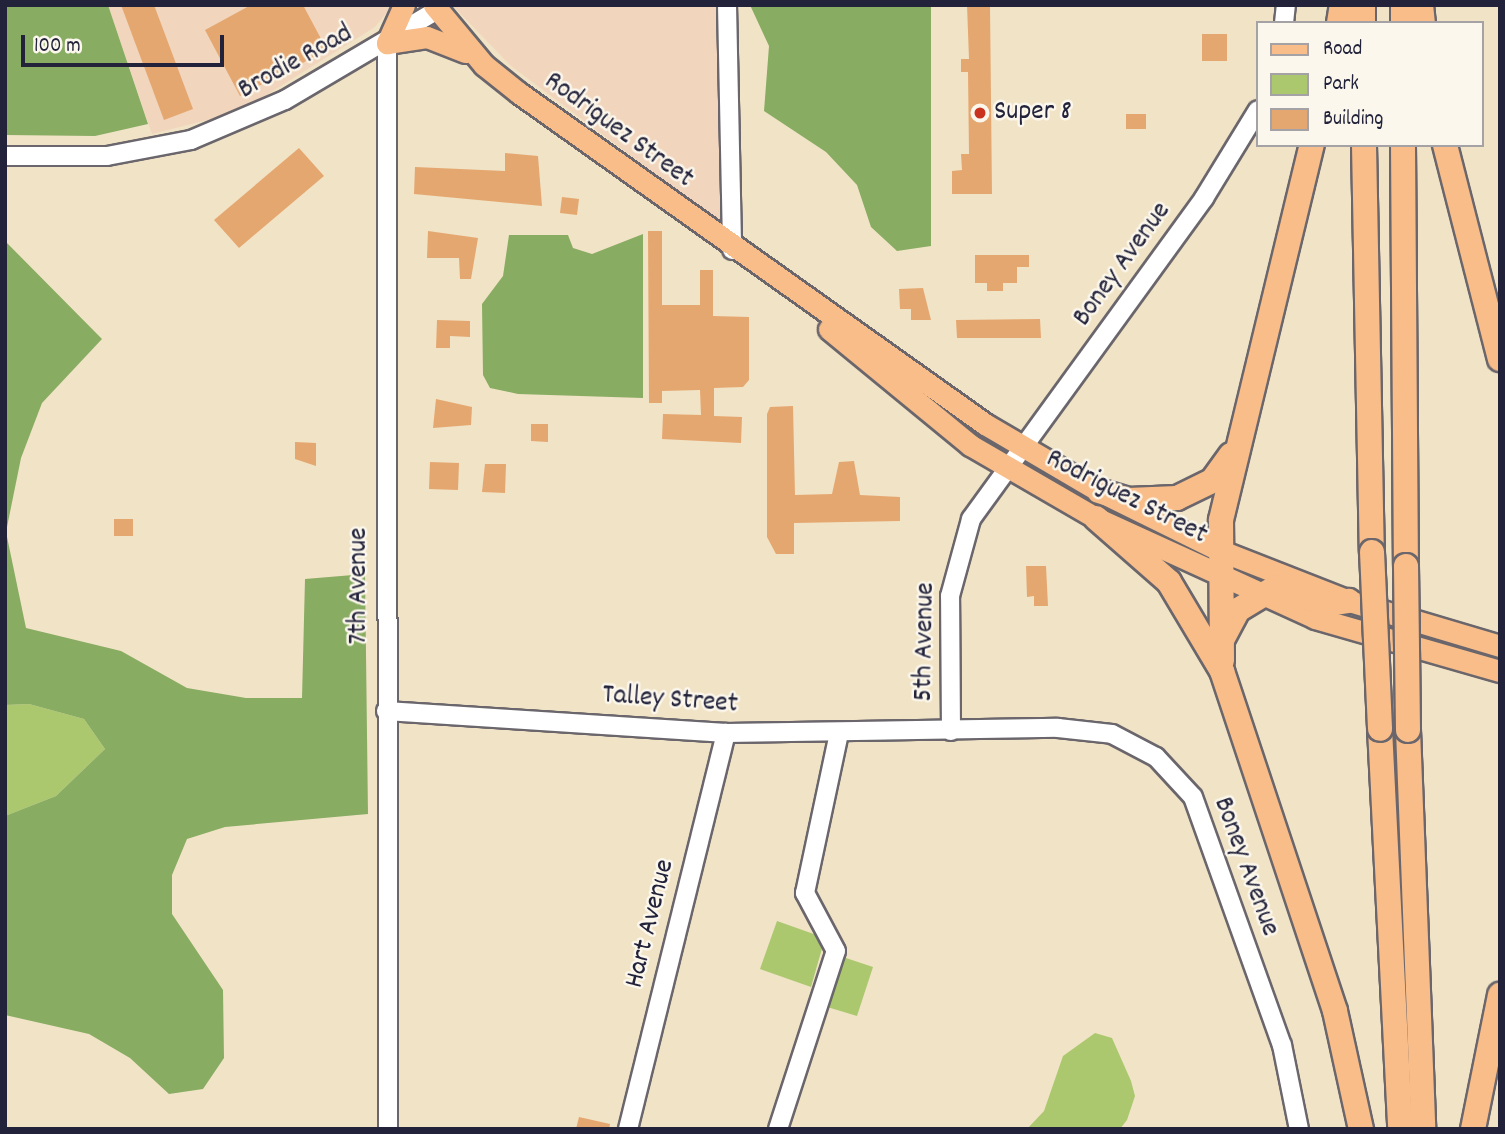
<!DOCTYPE html>
<html>
<head>
<meta charset="utf-8">
<style>
  body { margin:0 }
  #map { position:relative; width:1505px; height:1134px; overflow:hidden; background:#f1e3c6; font-family:Dekko,sans-serif }
  div>[style] { position:absolute }
  [style*='--x'] { left:calc(var(--x)*1px); top:calc(var(--y)*1px); width:calc(var(--w)*1px); rotate:calc(var(--a)*1deg) }
  .built>* { inset:0; background:#f1d5bd }
  .green>* { inset:0; background:#abc86f }
  .forest>* { inset:0; background:#88ac62 }
  .building>* { inset:0; background:#e5a770 }
  .roads { filter:drop-shadow(2px 0 #6a666c) drop-shadow(-2px 0 #6a666c) drop-shadow(0 2px #6a666c) drop-shadow(0 -2px #6a666c) }
  .minor>* { height:18px; margin:-9px; padding:0 9px; transform-origin:9px; border-radius:9px; background:#fff }
  .major>* { height:21px; margin:-10.5px; padding:0 10.5px; transform-origin:10.5px; border-radius:10.5px; background:#f8bd88 }
  .highway>* { height:24px; margin:-12px; padding:0 12px; transform-origin:12px; border-radius:12px; background:#f8bd88 }
  .bridges { filter:drop-shadow(2px 0 #6a666c) drop-shadow(-2px 0 #6a666c) drop-shadow(0 2px #6a666c) drop-shadow(0 -2px #6a666c) }
  .highway-bridge>* { height:24px; margin:-12px; padding:0 12px; transform-origin:12px; border-radius:12px; background:#f8bd88 }
  .dots>* { width:19px; height:19px; translate:-50% -50%; box-sizing:border-box; border:4px solid #fbf7ec; border-radius:50% }
  span { translate:-50% -50%; white-space:nowrap; text-align:center; line-height:1.15; -webkit-text-stroke:5px #fbf7ec; paint-order:stroke }
  .street-label { font-size:28px; color:#22223b }
  .poi-label { font-size:28px; color:#22223b }
  .left { translate:0 -50%; text-align:left }
  .frame { position:absolute; inset:0; border:7px solid #22223b; pointer-events:none }
  .legend { position:absolute; left:1256px; top:21px; width:228px; height:126px; box-sizing:border-box; background:#fbf7ec; border:2px solid #a4a2a5; margin:0; padding:9px 12px; list-style:none; font-size:21px; color:#22223b }
  .legend li { display:flex; align-items:center; gap:14px; height:35px }
  .legend b { width:35px; border:2px solid #a4a2a5 }
  .scale { position:absolute; left:21px; top:35px; width:203px; height:32px; box-sizing:border-box; border:4px solid #22223b; border-top:0; padding-left:9px; font-size:21px; line-height:24px; white-space:nowrap; color:#22223b; -webkit-text-stroke:5px #fbf7ec; paint-order:stroke }
</style>
</head>
<body>
<div id="map">
  <div class="built">
    <i style="clip-path:polygon(108px 5px,393px 5px,375px 27px,239px 112px,152px 134px)"></i>
    <i style="clip-path:polygon(452px 5px,721px 5px,727px 228px,511px 66px)"></i>
  </div>
  <div class="green">
    <i style="clip-path:polygon(29px 704px,84px 719px,105px 749px,56px 796px,5px 816px,5px 705px)"></i>
    <i style="clip-path:polygon(777px 921px,825px 938px,811px 987px,760px 969px)"></i>
    <i style="clip-path:polygon(840px 956px,873px 967px,857px 1016px,824px 1006px)"></i>
    <i style="clip-path:polygon(1095px 1033px,1112px 1038px,1131px 1081px,1135px 1096px,1127px 1120px,1120px 1129px,1027px 1129px,1044px 1111px,1063px 1056px)"></i>
  </div>
  <div class="forest">
    <i style="clip-path:polygon(5px 5px,108px 5px,148px 124px,95px 136px,5px 135px)"></i>
    <i style="clip-path:polygon(750px 5px,931px 5px,931px 246px,897px 251px,871px 227px,857px 185px,826px 152px,764px 111px,769px 46px)"></i>
    <i style="clip-path:polygon(643px 234px,643px 398px,518px 394px,490px 388px,483px 375px,482px 304px,503px 276px,509px 235px,568px 235px,573px 248px,592px 254px)"></i>
    <i style="clip-path:polygon(5px 241px,102px 339px,42px 403px,21px 458px,6px 532px,26px 628px,121px 651px,187px 688px,246px 698px,302px 698px,305px 579px,365px 574px,368px 814px,225px 827px,187px 839px,172px 875px,172px 914px,223px 990px,224px 1058px,203px 1089px,169px 1094px,130px 1058px,89px 1034px,5px 1015px,5px 816px,56px 796px,105px 749px,84px 719px,29px 704px,5px 705px)"></i>
  </div>
  <div class="building">
    <i style="clip-path:polygon(121px 5px,154px 5px,193px 109px,164px 120px)"></i>
    <i style="clip-path:polygon(251px 5px,303px 5px,327px 50px,240px 96px,205px 30px)"></i>
    <i style="clip-path:polygon(967px 5px,990px 5px,992px 194px,952px 194px,952px 171px,962px 170px,961px 154px,969px 154px,968px 72px,961px 72px,961px 59px,969px 59px)"></i>
    <i style="clip-path:polygon(1202px 34px,1227px 34px,1227px 61px,1202px 61px)"></i>
    <i style="clip-path:polygon(1126px 114px,1146px 114px,1146px 129px,1126px 129px)"></i>
    <i style="clip-path:polygon(299px 148px,324px 176px,239px 248px,214px 220px)"></i>
    <i style="clip-path:polygon(505px 153px,538px 156px,542px 206px,414px 194px,415px 167px,505px 171px)"></i>
    <i style="clip-path:polygon(562px 197px,579px 199px,577px 215px,560px 213px)"></i>
    <i style="clip-path:polygon(428px 231px,478px 238px,471px 279px,460px 279px,459px 258px,427px 258px)"></i>
    <i style="clip-path:polygon(648px 231px,662px 231px,662px 305px,700px 305px,700px 270px,713px 270px,713px 316px,749px 317px,749px 380px,743px 387px,714px 388px,714px 416px,742px 417px,741px 443px,662px 439px,663px 414px,701px 415px,700px 390px,662px 391px,662px 403px,649px 403px)"></i>
    <i style="clip-path:polygon(975px 255px,1029px 255px,1029px 267px,1017px 267px,1017px 283px,1003px 283px,1003px 291px,987px 291px,987px 283px,975px 283px)"></i>
    <i style="clip-path:polygon(923px 288px,931px 320px,911px 320px,911px 309px,900px 309px,899px 289px)"></i>
    <i style="clip-path:polygon(1040px 319px,1041px 338px,957px 338px,956px 320px)"></i>
    <i style="clip-path:polygon(437px 320px,470px 321px,470px 337px,450px 336px,450px 348px,436px 348px)"></i>
    <i style="clip-path:polygon(436px 399px,472px 407px,471px 425px,433px 428px)"></i>
    <i style="clip-path:polygon(793px 406px,795px 495px,832px 494px,839px 462px,854px 461px,860px 495px,900px 497px,900px 521px,794px 523px,794px 554px,776px 554px,767px 537px,767px 414px,770px 407px)"></i>
    <i style="clip-path:polygon(531px 424px,548px 424px,548px 442px,531px 441px)"></i>
    <i style="clip-path:polygon(295px 442px,316px 443px,316px 466px,295px 459px)"></i>
    <i style="clip-path:polygon(430px 462px,459px 463px,458px 490px,429px 489px)"></i>
    <i style="clip-path:polygon(485px 464px,506px 464px,505px 493px,482px 492px)"></i>
    <i style="clip-path:polygon(114px 519px,133px 519px,133px 536px,114px 536px)"></i>
    <i style="clip-path:polygon(1026px 566px,1046px 566px,1048px 606px,1034px 606px,1034px 596px,1027px 597px)"></i>
    <i style="clip-path:polygon(579px 1117px,610px 1124px,609px 1129px,576px 1129px)"></i>
  </div>
  <div class="roads">
    <div class="minor">
      <i style="--x:727;--y:5;--w:245;--a:88.8"></i>
      <i style="--x:1284;--y:23;--w:18;--a:-84"></i>
      <i style="--x:387;--y:43;--w:1086;--a:89.95"></i>
      <i style="--x:5;--y:156;--w:102;--a:0"></i>
      <i style="--x:107;--y:156;--w:86;--a:-10.8"></i>
      <i style="--x:191;--y:140;--w:102;--a:-23.1"></i>
      <i style="--x:285;--y:100;--w:177;--a:-30.6"></i>
      <i style="--x:386;--y:711;--w:341;--a:3.7"></i>
      <i style="--x:726;--y:733;--w:332;--a:-0.9"></i>
      <i style="--x:1058;--y:728;--w:54;--a:6.3"></i>
      <i style="--x:1112;--y:734;--w:50;--a:27.6"></i>
      <i style="--x:1156;--y:757;--w:54;--a:47.2"></i>
      <i style="--x:1193;--y:797;--w:263;--a:70.3"></i>
      <i style="--x:1282;--y:1045;--w:86;--a:78.6"></i>
      <i style="--x:951;--y:731;--w:135;--a:-90.4"></i>
      <i style="--x:950;--y:596;--w:80;--a:-74.7"></i>
      <i style="--x:971;--y:519;--w:397;--a:-54"></i>
      <i style="--x:1204;--y:198;--w:103;--a:-58.5"></i>
      <i style="--x:628;--y:1129;--w:408;--a:-76.1"></i>
      <i style="--x:778;--y:1129;--w:187;--a:-72"></i>
      <i style="--x:836;--y:951;--w:66;--a:-118.1"></i>
      <i style="--x:805;--y:893;--w:164;--a:-78"></i>
    </div>
    <div class="major">
      <i style="--x:404;--y:5;--w:42;--a:114.1"></i>
      <i style="--x:387;--y:43;--w:40;--a:-8.5"></i>
      <i style="--x:427;--y:37;--w:41;--a:21.5"></i>
      <i style="--x:434;--y:5;--w:78;--a:50.2"></i>
      <i style="--x:484;--y:65;--w:45;--a:38.7"></i>
      <i style="--x:519;--y:93;--w:572;--a:35.39"></i>
      <i style="--x:985;--y:424;--w:132;--a:30.4"></i>
      <i style="--x:1099;--y:491;--w:134;--a:26.2"></i>
      <i style="--x:1219;--y:550;--w:140;--a:21.4"></i>
      <i style="--x:1349;--y:601;--w:158;--a:16.6"></i>
      <i style="--x:829;--y:329;--w:183;--a:39.4"></i>
      <i style="--x:970;--y:445;--w:146;--a:30.1"></i>
      <i style="--x:1096;--y:518;--w:241;--a:24.5"></i>
      <i style="--x:1315;--y:618;--w:192;--a:16"></i>
    </div>
    <div class="highway">
      <i style="--x:1363;--y:5;--w:18;--a:90"></i>
      <i style="--x:1403;--y:5;--w:18;--a:90"></i>
      <i style="--x:1421;--y:5;--w:18;--a:84"></i>
      <i style="--x:1339;--y:23;--w:18;--a:-81"></i>
      <i style="--x:1364;--y:145;--w:407;--a:88.9"></i>
      <i style="--x:1403;--y:145;--w:421;--a:89.6"></i>
      <i style="--x:1445;--y:145;--w:221;--a:75.6"></i>
      <i style="--x:1099;--y:491;--w:30;--a:17"></i>
      <i style="--x:1128;--y:500;--w:49;--a:-2.3"></i>
      <i style="--x:1177;--y:498;--w:39;--a:-26"></i>
      <i style="--x:1212;--y:481;--w:32;--a:-54"></i>
      <i style="--x:1096;--y:518;--w:97;--a:41.2"></i>
      <i style="--x:1169;--y:582;--w:104;--a:59.2"></i>
      <i style="--x:1222;--y:671;--w:358;--a:71.6"></i>
      <i style="--x:1335;--y:1011;--w:121;--a:77.6"></i>
      <i style="--x:1223;--y:638;--w:32;--a:-62"></i>
      <i style="--x:1238;--y:610;--w:44;--a:-31.2"></i>
      <i style="--x:1276;--y:587;--w:56;--a:17.8"></i>
      <i style="--x:1329;--y:604;--w:20;--a:-9"></i>
      <i style="--x:1222;--y:660;--w:140;--a:-90.4"></i>
      <i style="--x:1221;--y:520;--w:386;--a:-76.4"></i>
      <i style="--x:1380;--y:729;--w:400;--a:87.1"></i>
      <i style="--x:1408;--y:730;--w:399;--a:87.8"></i>
      <i style="--x:1473;--y:1129;--w:137;--a:-78.6"></i>
    </div>
  </div>
  <div class="bridges">
    <div class="highway-bridge">
      <i style="--x:1372;--y:552;--w:177;--a:87.4"></i>
      <i style="--x:1406;--y:566;--w:164;--a:89.3"></i>
    </div>
  </div>
  <div class="dots">
    <i style="left:980px;top:113px;background:#c8321e"></i>
  </div>
  <div class="street-label">
    <span style="left:296px;top:63px;rotate:-29deg">Brodie Road</span>
    <span style="left:618px;top:131px;rotate:36deg">Rodriguez Street</span>
    <span style="left:1123px;top:265px;rotate:-54deg">Boney Avenue</span>
    <span style="left:1126px;top:498px;rotate:27deg">Rodriguez Street</span>
    <span style="left:360px;top:586px;rotate:-90deg">7th Avenue</span>
    <span style="left:926px;top:642px;rotate:-89deg">5th Avenue</span>
    <span style="left:670px;top:701px;rotate:4deg">Talley Street</span>
    <span style="left:1245px;top:867px;rotate:70deg">Boney Avenue</span>
    <span style="left:651px;top:924px;rotate:-76deg">Hart Avenue</span>
  </div>
  <div class="poi-label">
    <span class="left" style="left:994px;top:113px">Super 8</span>
  </div>
  <div class="frame"></div>
  <ul class="legend">
  <li><b style="height:9px;background:#f8bd88"></b>Road</li>
  <li><b style="height:19px;background:#abc86f"></b>Park</li>
  <li><b style="height:19px;background:#e5a770"></b>Building</li>
  </ul>
  <div class="scale">100 m</div>
</div>
</body>
</html>
